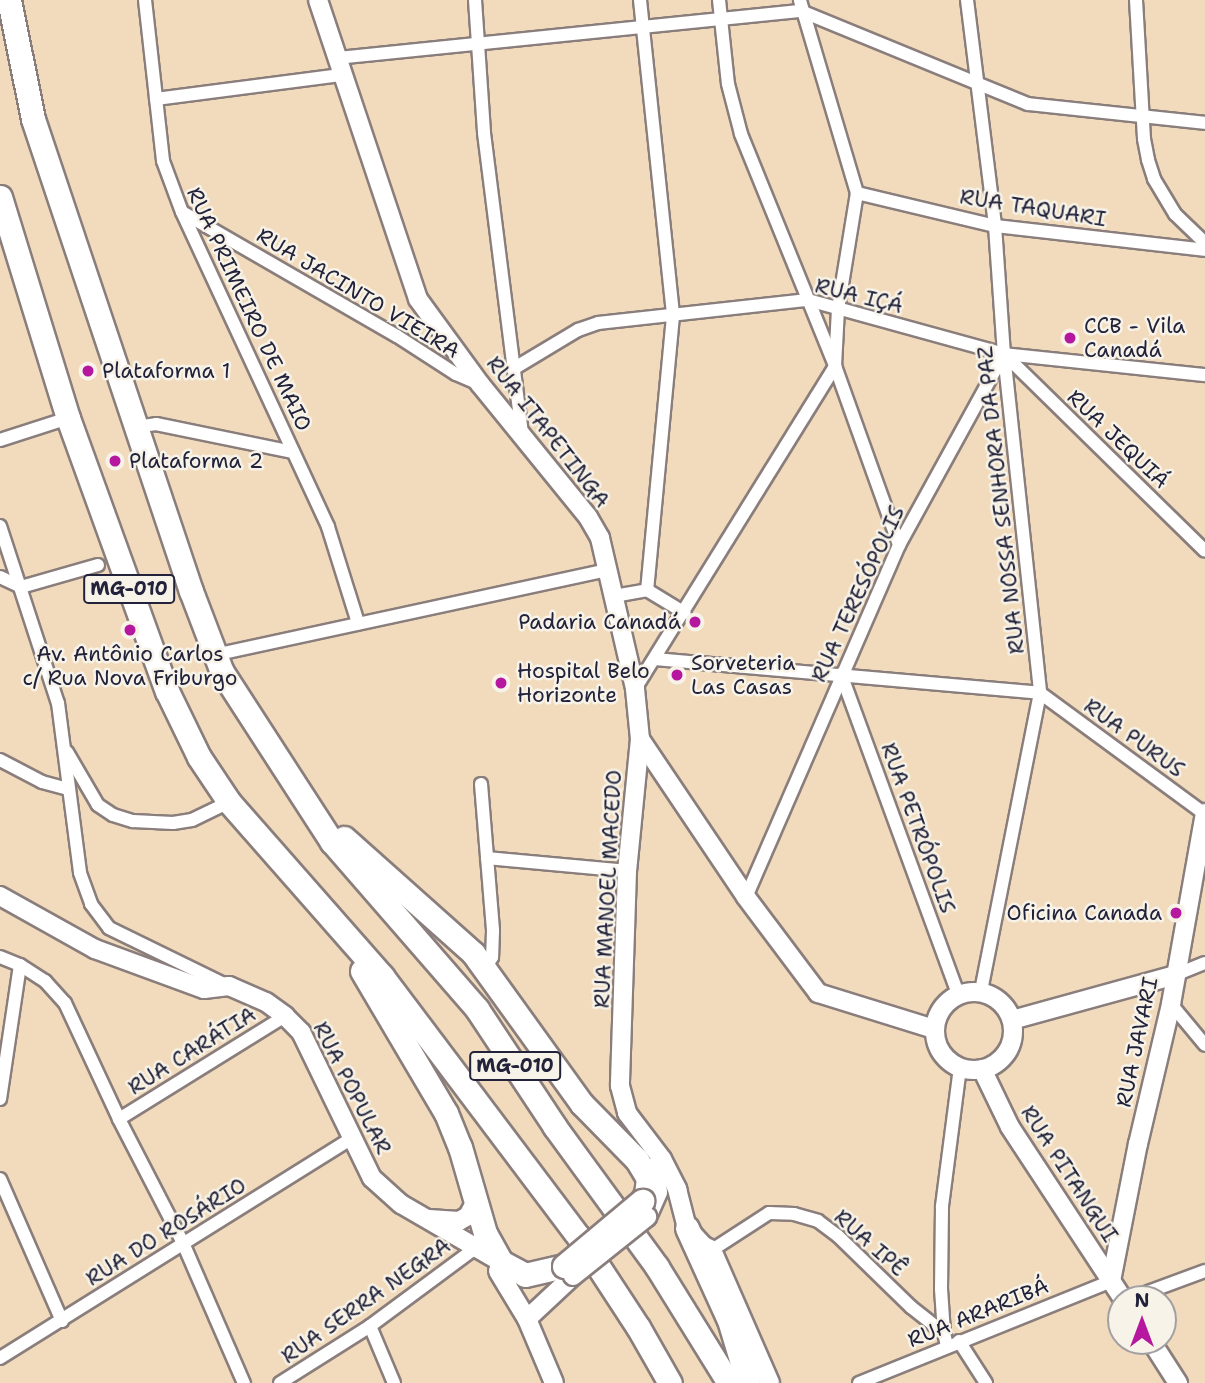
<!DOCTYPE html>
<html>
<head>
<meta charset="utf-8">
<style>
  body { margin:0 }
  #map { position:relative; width:1205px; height:1383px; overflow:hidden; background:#f2dbbc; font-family:"Shantell Sans",sans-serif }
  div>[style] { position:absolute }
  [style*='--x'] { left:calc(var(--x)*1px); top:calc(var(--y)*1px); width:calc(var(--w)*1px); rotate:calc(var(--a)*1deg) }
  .roads { filter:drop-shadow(2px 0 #8a7e7c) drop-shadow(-2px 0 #8a7e7c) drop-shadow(0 2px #8a7e7c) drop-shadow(0 -2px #8a7e7c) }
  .street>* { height:12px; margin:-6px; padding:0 6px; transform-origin:6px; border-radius:6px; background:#fff }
  .secondary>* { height:18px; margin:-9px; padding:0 9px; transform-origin:9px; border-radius:9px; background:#fff }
  .secondary>.ring { margin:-9px; padding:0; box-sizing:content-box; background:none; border:18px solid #fff; border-radius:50% }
  .highway>* { height:23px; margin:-11.5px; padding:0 11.5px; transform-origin:11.5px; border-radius:11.5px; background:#fff }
  .bridges { filter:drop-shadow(2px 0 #8a7e7c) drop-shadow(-2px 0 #8a7e7c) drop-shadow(0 2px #8a7e7c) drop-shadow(0 -2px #8a7e7c) }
  .secondary-bridge>* { height:18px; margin:-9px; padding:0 9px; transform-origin:9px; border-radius:9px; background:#fff }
  .highway-bridge>* { height:23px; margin:-11.5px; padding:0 11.5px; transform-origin:11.5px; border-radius:11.5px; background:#fff }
  .dots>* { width:19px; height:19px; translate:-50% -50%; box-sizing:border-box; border:4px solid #f7f3e8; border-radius:50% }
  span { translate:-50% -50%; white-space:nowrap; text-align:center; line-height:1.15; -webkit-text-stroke:5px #f7f3e8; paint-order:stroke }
  .shield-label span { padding:2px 5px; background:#f7f3e8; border:2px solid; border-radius:5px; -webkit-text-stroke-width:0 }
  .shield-label { font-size:19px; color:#22223b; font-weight:700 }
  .street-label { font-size:21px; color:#22223b }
  .poi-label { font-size:21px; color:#22223b }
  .left { translate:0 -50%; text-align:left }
  .right { translate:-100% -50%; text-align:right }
  .north { position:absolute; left:1107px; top:1285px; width:70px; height:70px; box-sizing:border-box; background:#f7f3e8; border:2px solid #a29fa3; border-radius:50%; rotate:0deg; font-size:19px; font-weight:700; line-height:28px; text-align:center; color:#22223b }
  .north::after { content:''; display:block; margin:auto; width:24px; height:32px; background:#b5179e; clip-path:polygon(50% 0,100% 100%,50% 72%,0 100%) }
</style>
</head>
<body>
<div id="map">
  <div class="roads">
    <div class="street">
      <i style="--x:145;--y:0;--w:162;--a:83.6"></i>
      <i style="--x:163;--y:161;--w:54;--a:69.6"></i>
      <i style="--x:182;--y:212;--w:347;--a:65.1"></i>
      <i style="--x:328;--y:527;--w:101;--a:72.6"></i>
      <i style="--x:475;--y:0;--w:133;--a:86.1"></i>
      <i style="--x:484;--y:133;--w:303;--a:82.8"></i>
      <i style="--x:640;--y:0;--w:318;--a:84"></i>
      <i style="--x:673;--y:316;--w:275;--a:95.4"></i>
      <i style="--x:719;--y:0;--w:84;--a:83.9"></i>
      <i style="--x:728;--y:84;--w:52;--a:75.4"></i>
      <i style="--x:741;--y:134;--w:250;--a:67.9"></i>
      <i style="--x:835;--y:366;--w:190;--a:70.3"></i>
      <i style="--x:967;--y:0;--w:228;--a:82.9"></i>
      <i style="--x:995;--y:226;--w:128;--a:86"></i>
      <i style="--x:1004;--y:354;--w:341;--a:83.9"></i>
      <i style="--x:1040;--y:693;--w:305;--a:101.2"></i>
      <i style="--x:1136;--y:0;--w:139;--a:86.7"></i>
      <i style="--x:1144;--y:139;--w:21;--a:79"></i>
      <i style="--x:1148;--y:160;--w:20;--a:72"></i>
      <i style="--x:1154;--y:179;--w:41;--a:59"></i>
      <i style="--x:1175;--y:214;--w:42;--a:44"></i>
      <i style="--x:337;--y:58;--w:466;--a:-5.8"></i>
      <i style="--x:801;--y:11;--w:245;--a:22.3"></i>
      <i style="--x:1028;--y:104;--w:178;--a:6.1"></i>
      <i style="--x:156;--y:99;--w:188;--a:-7.4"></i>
      <i style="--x:857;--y:193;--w:142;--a:13.4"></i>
      <i style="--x:995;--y:226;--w:211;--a:6.5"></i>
      <i style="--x:182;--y:212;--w:248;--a:30"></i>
      <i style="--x:397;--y:336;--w:70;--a:32.8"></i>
      <i style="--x:456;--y:374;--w:26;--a:23"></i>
      <i style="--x:513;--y:369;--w:76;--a:-31"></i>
      <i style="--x:578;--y:330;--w:21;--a:-19"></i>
      <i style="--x:598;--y:323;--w:211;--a:-6.3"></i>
      <i style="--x:808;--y:300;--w:203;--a:15.4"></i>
      <i style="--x:1004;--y:354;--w:202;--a:6"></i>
      <i style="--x:135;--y:427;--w:21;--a:-8"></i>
      <i style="--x:156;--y:424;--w:140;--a:11.6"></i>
      <i style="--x:0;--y:440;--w:71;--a:-17.9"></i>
      <i style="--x:0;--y:526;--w:186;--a:71.9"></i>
      <i style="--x:58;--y:703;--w:171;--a:82.6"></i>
      <i style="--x:80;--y:873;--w:33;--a:70"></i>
      <i style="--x:91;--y:904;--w:30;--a:53"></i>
      <i style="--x:109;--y:928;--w:132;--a:26"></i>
      <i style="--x:0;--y:577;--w:23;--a:25"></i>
      <i style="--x:21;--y:587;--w:80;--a:-15.9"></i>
      <i style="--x:614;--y:596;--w:34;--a:-10"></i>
      <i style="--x:647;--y:590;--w:44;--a:31.2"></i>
      <i style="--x:214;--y:655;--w:403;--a:-12.2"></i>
      <i style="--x:655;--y:659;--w:386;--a:5"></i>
      <i style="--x:1040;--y:693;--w:205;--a:36.3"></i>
      <i style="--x:841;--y:674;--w:341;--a:69.9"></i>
      <i style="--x:635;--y:689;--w:380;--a:-58.2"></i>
      <i style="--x:835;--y:366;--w:57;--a:-87"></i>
      <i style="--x:838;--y:309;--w:118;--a:-80.7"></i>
      <i style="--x:857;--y:193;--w:201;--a:-106.5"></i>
      <i style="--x:67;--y:752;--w:61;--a:59.7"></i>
      <i style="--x:98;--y:805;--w:18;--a:34"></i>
      <i style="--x:113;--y:815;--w:21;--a:17"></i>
      <i style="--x:133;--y:821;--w:40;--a:2.9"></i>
      <i style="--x:173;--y:823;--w:19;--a:-9"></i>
      <i style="--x:192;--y:820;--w:41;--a:-25.9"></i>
      <i style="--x:0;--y:760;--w:47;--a:27.6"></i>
      <i style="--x:42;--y:782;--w:27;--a:15"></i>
      <i style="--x:481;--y:784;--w:147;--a:85.3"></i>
      <i style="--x:493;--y:931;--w:26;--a:92"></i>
      <i style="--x:492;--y:957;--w:14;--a:120"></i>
      <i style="--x:487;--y:858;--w:141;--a:5.3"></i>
      <i style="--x:746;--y:897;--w:384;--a:-66.5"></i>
      <i style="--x:899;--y:545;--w:218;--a:-61.2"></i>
      <i style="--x:1004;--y:354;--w:281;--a:44.4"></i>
      <i style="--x:0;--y:957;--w:22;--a:22"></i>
      <i style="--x:20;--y:965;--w:30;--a:33"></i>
      <i style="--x:45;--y:981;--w:30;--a:48"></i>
      <i style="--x:65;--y:1003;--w:128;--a:65"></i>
      <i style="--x:119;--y:1119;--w:140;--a:62.7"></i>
      <i style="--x:183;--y:1243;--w:153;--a:66.5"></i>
      <i style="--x:1175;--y:975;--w:32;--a:-22"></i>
      <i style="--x:1171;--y:1004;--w:53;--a:50.3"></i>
      <i style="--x:0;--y:1099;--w:135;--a:-81.5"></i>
      <i style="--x:119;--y:1119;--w:195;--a:-31.8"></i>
      <i style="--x:0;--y:1179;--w:155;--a:66.4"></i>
      <i style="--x:712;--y:1250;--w:68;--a:-33"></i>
      <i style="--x:769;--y:1213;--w:25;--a:2"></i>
      <i style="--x:794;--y:1214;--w:25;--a:16"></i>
      <i style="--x:818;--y:1221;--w:25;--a:37"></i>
      <i style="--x:838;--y:1236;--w:102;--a:44.2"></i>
      <i style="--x:911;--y:1307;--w:42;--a:38.2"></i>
      <i style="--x:944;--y:1333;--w:13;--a:77"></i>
      <i style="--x:1129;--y:1299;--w:81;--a:-20.2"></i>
      <i style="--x:370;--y:1326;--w:62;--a:67.2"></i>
      <i style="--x:944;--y:1333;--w:44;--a:-93.9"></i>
      <i style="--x:941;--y:1289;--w:83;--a:-89.3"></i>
      <i style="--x:942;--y:1206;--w:139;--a:-82.6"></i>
      <i style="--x:959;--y:1341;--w:50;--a:57.3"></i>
      <i style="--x:0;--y:1358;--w:415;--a:-32"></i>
      <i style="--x:280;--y:1383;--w:107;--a:-32.3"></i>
      <i style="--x:370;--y:1326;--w:129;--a:-36.5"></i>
      <i style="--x:859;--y:1383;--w:272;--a:-22"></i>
    </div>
    <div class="secondary">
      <i style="--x:318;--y:0;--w:315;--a:71.5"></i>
      <i style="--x:418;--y:299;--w:105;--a:53.9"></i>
      <i style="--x:480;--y:384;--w:171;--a:50.9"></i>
      <i style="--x:588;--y:517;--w:24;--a:60"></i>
      <i style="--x:600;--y:538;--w:155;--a:76.9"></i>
      <i style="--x:635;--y:689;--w:50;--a:84.3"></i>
      <i style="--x:640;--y:739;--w:190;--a:56.1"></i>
      <i style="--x:746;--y:897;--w:120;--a:53.1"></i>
      <i style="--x:818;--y:993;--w:121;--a:17.2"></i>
      <i style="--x:640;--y:739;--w:133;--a:95.6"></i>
      <i style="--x:627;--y:871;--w:215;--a:91.9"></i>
      <i style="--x:620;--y:1086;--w:28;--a:75"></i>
      <i style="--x:627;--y:1113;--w:58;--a:52.7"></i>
      <i style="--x:662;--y:1159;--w:34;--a:63"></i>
      <i style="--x:677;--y:1189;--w:40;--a:75.6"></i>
      <i style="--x:687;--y:1228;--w:25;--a:47"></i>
      <i style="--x:704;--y:1246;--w:9;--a:27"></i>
      <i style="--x:712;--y:1250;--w:145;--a:66.4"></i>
      <i style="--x:0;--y:896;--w:109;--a:29.2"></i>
      <i style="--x:95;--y:949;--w:116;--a:20.2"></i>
      <i style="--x:204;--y:989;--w:25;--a:-7"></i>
      <i style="--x:229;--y:986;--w:40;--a:23.4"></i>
      <i style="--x:266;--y:1002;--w:24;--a:36"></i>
      <i style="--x:285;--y:1016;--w:23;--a:45"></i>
      <i style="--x:301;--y:1032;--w:162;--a:64.1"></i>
      <i style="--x:372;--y:1178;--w:39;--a:42"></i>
      <i style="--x:401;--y:1204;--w:116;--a:30.1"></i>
      <i style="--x:501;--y:1262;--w:17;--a:77"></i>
      <i class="ring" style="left:935px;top:992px;width:60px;height:60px"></i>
      <i style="--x:1012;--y:1020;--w:169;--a:-15.4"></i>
      <i style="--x:982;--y:1069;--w:64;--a:64.2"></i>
      <i style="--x:1010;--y:1127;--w:206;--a:56.7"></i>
      <i style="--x:647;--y:1217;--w:27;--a:-66"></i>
      <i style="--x:658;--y:1192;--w:25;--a:-102"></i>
      <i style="--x:429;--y:1219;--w:30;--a:4"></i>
      <i style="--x:459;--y:1221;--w:10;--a:-29"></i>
      <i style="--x:468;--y:1216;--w:15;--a:-62"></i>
      <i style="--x:498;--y:1271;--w:56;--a:58.9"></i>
      <i style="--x:527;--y:1319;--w:69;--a:67.1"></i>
      <i style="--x:1111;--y:1281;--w:140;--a:-78.9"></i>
      <i style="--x:1138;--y:1144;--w:144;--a:-76.7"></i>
      <i style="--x:1171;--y:1004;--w:194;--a:-79.9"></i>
      <i style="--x:527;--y:1319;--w:63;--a:-43.1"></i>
      <i style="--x:1151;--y:1341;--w:50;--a:57.3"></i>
    </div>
    <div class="highway">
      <i style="--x:9;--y:0;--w:121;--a:78.6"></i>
      <i style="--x:33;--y:119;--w:498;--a:71.5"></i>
      <i style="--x:191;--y:591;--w:87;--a:69.1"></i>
      <i style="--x:222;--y:672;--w:202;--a:57.1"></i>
      <i style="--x:332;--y:842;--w:221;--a:49"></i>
      <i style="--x:477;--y:1009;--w:141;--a:56.5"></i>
      <i style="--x:555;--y:1127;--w:173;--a:53.9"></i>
      <i style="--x:657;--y:1267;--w:137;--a:58.2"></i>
      <i style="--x:0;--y:197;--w:231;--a:72.9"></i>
      <i style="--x:68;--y:418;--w:290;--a:70.1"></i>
      <i style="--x:167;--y:691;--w:73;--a:64.1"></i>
      <i style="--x:199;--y:757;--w:54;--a:56.3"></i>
      <i style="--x:229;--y:802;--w:232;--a:48.7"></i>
      <i style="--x:382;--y:976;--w:327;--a:53"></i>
      <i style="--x:579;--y:1237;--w:108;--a:56.8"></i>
      <i style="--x:638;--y:1327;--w:64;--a:60.3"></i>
      <i style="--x:344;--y:838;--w:173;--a:41.7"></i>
      <i style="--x:473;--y:953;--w:186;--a:54.2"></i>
      <i style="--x:582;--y:1104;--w:78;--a:45.5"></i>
      <i style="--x:637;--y:1160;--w:21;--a:59"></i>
      <i style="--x:648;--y:1178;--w:16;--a:97"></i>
      <i style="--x:646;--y:1194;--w:8;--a:120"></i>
      <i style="--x:362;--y:971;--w:165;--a:59.4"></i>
      <i style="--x:446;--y:1113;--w:37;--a:68"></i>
      <i style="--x:460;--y:1147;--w:90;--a:73.8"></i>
      <i style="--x:485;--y:1233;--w:33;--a:61"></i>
      <i style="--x:501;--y:1262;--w:27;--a:28"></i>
      <i style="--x:525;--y:1275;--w:40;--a:-13"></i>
      <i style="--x:687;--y:1228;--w:101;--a:65.5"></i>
      <i style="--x:729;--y:1320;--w:66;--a:73.2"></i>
    </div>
  </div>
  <div class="bridges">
    <div class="secondary-bridge">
      <i style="--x:573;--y:1276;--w:95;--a:-38.6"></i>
    </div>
    <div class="highway-bridge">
      <i style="--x:564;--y:1266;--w:102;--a:-39.8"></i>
    </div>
  </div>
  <div class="dots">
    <i style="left:1070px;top:338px;background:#b5179e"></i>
    <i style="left:88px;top:371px;background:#b5179e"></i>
    <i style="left:115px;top:461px;background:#b5179e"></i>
    <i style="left:695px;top:622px;background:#b5179e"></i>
    <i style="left:130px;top:630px;background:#b5179e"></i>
    <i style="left:677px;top:675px;background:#b5179e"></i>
    <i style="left:501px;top:683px;background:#b5179e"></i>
    <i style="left:1176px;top:913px;background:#b5179e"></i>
  </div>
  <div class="shield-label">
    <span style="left:129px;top:589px">MG-010</span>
    <span style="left:515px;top:1066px">MG-010</span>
  </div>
  <div class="street-label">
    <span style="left:1033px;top:208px;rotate:9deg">RUA TAQUARI</span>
    <span style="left:358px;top:293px;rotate:31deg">RUA JACINTO VIEIRA</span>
    <span style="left:859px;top:296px;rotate:14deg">RUA IÇÁ</span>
    <span style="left:249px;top:309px;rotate:65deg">RUA PRIMEIRO DE MAIO</span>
    <span style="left:548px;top:432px;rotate:52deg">RUA ITAPETINGA</span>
    <span style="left:1118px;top:439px;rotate:44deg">RUA JEQUIÁ</span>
    <span style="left:1001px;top:500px;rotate:-96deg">RUA NOSSA SENHORA DA PAZ</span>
    <span style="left:858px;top:594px;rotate:-65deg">RUA TERESÓPOLIS</span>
    <span style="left:1134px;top:738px;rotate:36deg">RUA PURUS</span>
    <span style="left:918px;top:828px;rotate:70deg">RUA PETRÓPOLIS</span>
    <span style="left:608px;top:889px;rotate:-87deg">RUA MANOEL MACEDO</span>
    <span style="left:1137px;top:1042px;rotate:-78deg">RUA JAVARI</span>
    <span style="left:192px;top:1051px;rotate:-32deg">RUA CARÁTIA</span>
    <span style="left:352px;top:1088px;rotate:63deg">RUA POPULAR</span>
    <span style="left:1069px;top:1174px;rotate:57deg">RUA PITANGUI</span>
    <span style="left:166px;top:1232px;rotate:-32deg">RUA DO ROSÁRIO</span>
    <span style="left:870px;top:1243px;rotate:42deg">RUA IPÊ</span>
    <span style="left:366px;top:1301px;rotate:-35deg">RUA SERRA NEGRA</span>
    <span style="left:978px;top:1313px;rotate:-22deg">RUA ARARIBÁ</span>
  </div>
  <div class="poi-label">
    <span class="left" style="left:1084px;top:338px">CCB - Vila<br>Canadá</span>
    <span class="left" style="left:102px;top:371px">Plataforma 1</span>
    <span class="left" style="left:129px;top:461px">Plataforma 2</span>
    <span class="right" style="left:681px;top:622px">Padaria Canadá</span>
    <span style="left:130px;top:666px">Av. Antônio Carlos<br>c/ Rua Nova Friburgo</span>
    <span class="left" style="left:691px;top:675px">Sorveteria<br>Las Casas</span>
    <span class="left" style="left:517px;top:683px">Hospital Belo<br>Horizonte</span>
    <span class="right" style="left:1162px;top:913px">Oficina Canada</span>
  </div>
  <div class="north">N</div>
</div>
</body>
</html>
